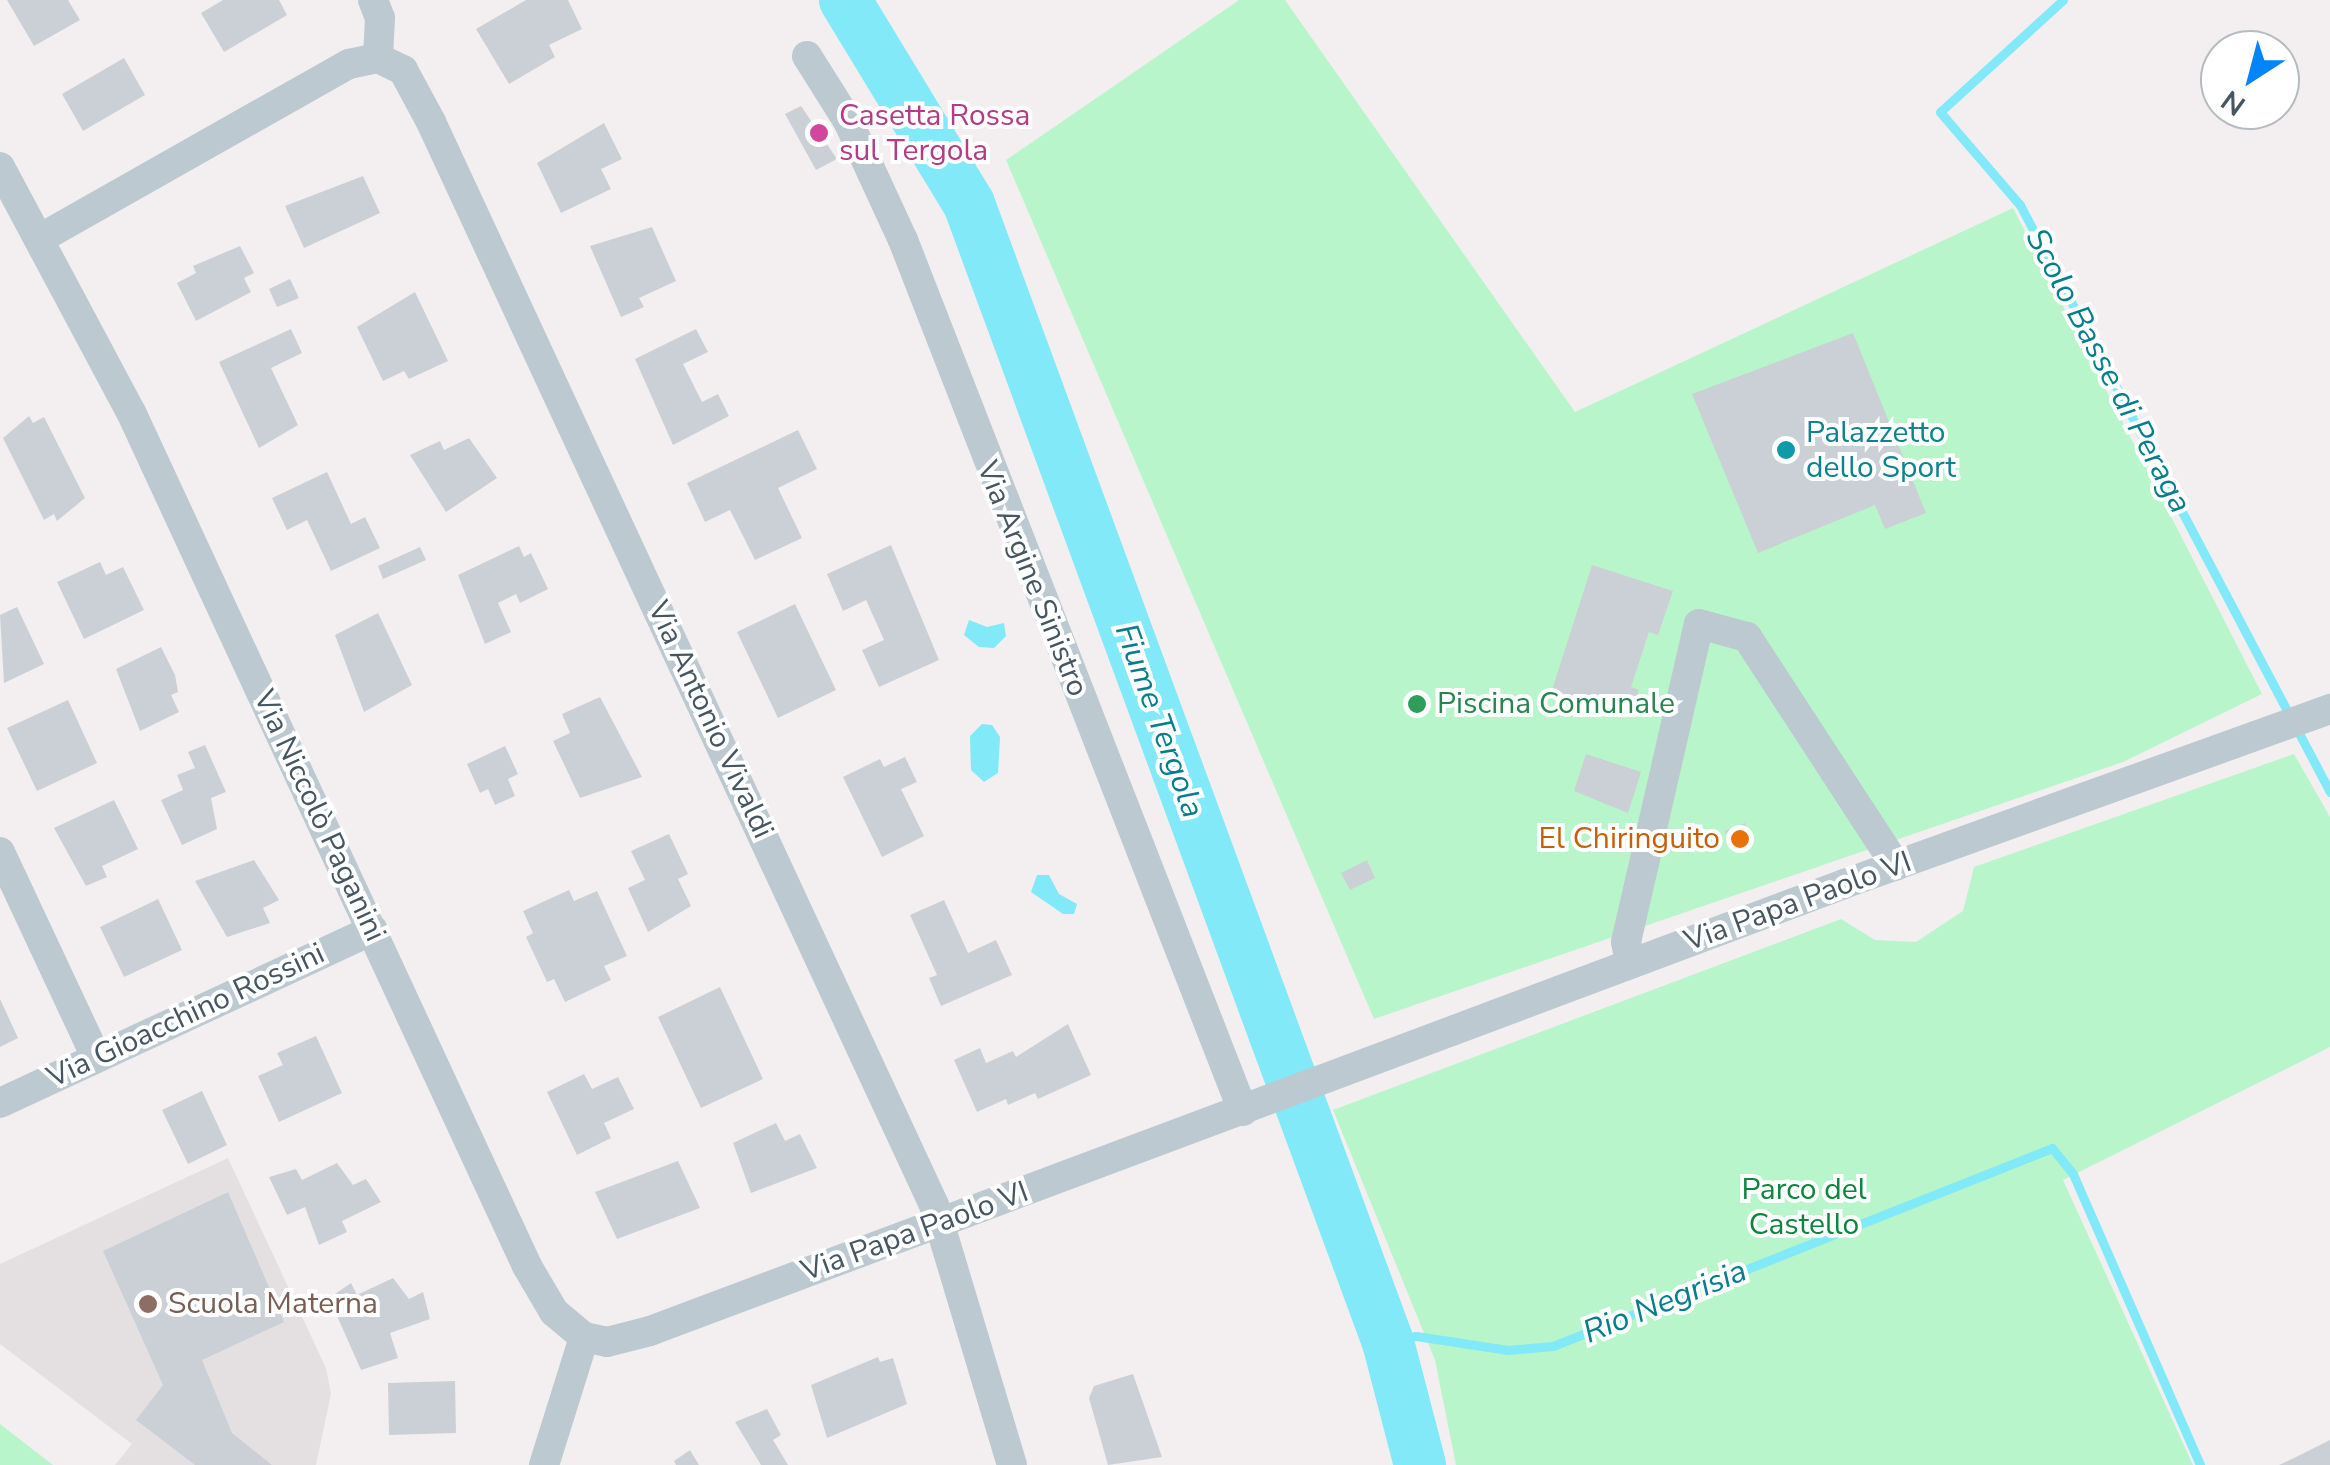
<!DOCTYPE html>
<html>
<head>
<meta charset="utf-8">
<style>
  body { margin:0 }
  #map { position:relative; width:2330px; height:1465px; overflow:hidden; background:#f3eff0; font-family:"Nunito Sans",sans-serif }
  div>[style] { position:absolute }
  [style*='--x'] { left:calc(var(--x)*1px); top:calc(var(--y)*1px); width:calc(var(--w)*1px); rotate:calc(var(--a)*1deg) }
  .education>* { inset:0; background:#e4e0e2 }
  .green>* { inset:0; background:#b9f5cb }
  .water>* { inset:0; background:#81e9f7 }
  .stream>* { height:9px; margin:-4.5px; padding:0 4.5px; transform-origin:4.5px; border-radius:4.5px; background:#81e9f7 }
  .river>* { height:52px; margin:-26px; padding:0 26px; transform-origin:26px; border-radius:26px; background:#81e9f7 }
  .building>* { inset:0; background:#cbd0d6 }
  .street>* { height:30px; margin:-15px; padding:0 15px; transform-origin:15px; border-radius:15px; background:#bcc9d1 }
  .dots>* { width:28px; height:28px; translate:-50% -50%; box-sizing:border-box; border:5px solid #fff; border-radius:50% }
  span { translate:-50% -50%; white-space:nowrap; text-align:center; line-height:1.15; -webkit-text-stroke:8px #fff; paint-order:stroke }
  .hotel-label { font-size:30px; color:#b23c85 }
  .left { translate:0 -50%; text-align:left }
  .culture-label { font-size:30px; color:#0d838f }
  .street-label { font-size:30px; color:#455660 }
  .leisure-label { font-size:30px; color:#27864d }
  .food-label { font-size:30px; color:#c56008 }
  .right { translate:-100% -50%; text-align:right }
  .park-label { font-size:30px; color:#0c853e }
  .education-label { font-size:30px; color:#785e54 }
  .water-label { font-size:32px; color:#047e8e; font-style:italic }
  .north { position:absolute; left:2200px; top:30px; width:100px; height:100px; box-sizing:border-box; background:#fff; border:2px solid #b5bbbf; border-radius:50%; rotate:216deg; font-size:28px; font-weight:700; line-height:40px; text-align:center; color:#455660 }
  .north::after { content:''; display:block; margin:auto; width:35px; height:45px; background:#0385f9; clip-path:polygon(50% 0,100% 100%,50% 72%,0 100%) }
</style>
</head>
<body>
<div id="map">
  <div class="education">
    <i style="clip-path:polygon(228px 1158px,326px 1368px,331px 1394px,316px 1465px,115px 1465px,132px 1444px,0 1344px,0 1264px)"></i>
  </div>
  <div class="green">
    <i style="clip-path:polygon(1239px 0,1285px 0,1575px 412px,2013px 208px,2262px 694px,2123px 762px,1374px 1019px,1006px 160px)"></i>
    <i style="clip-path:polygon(2294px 754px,2330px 817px,2330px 1047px,2063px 1180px,2193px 1465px,1456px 1465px,1435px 1360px,1333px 1110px,1841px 919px,1875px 940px,1916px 942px,1963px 911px,1974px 867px)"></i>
    <i style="clip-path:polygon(0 1424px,53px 1465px,0 1465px)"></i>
  </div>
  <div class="water">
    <i style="clip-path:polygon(969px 620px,987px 627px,1004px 623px,1006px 636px,994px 648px,979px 647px,964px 635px)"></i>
    <i style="clip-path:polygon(982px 724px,992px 725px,1000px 737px,998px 773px,984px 782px,971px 770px,970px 736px)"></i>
    <i style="clip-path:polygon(1037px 875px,1049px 875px,1059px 894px,1077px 904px,1074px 914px,1063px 914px,1031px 892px)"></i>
  </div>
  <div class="stream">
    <i style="--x:2063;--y:0;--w:166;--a:137.7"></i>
    <i style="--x:1940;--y:112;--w:123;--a:49.3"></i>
    <i style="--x:2020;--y:205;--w:664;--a:62.16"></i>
    <i style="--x:1388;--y:1342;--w:29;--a:-12"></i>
    <i style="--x:1416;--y:1336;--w:93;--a:8.7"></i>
    <i style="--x:1508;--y:1350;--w:45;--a:-5.1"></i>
    <i style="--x:1553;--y:1346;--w:537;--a:-21.64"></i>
    <i style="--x:2052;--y:1148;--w:33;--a:51"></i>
    <i style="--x:2073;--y:1174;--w:318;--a:66.4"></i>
  </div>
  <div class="river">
    <i style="--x:845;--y:0;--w:239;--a:58.7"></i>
    <i style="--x:969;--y:204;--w:1213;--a:69.79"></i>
    <i style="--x:1388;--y:1342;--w:127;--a:75.4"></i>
  </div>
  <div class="building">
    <i style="clip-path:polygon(7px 0,68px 0,80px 20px,34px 46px)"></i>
    <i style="clip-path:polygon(223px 0,279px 0,287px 15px,224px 52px,201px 13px)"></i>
    <i style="clip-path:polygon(526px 0,568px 0,582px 29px,549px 45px,555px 57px,509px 84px,476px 29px)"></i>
    <i style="clip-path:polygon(124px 58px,145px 95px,83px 131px,62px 94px)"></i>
    <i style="clip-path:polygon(801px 106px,837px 159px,816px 170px,785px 114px)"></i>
    <i style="clip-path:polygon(604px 123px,622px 159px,601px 169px,611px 189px,561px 213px,537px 163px)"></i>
    <i style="clip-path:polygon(363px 176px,380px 213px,304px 248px,285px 206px)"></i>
    <i style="clip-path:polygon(652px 227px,676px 281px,639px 298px,644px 307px,621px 317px,590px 246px)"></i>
    <i style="clip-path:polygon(240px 246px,254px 273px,244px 278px,251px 292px,196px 321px,177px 283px,196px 273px,193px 266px)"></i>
    <i style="clip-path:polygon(290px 279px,299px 298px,277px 307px,269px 289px)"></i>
    <i style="clip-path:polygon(415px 292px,448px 361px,409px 379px,404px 371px,383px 381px,357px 327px)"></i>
    <i style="clip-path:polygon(291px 329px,302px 353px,271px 368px,298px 425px,259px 448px,219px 362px)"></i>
    <i style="clip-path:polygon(696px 329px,708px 352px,683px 364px,702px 402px,718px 394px,729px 416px,673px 445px,635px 359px)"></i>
    <i style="clip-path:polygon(1853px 333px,1926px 513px,1885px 529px,1875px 505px,1758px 553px,1692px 394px)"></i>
    <i style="clip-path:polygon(29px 416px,33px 423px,44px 417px,85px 498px,57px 521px,54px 514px,44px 520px,3px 438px)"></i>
    <i style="clip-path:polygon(798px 430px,817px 469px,778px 488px,802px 538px,755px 560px,730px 510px,705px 522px,687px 483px)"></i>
    <i style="clip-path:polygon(469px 438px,497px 478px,446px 512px,410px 455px,440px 441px,444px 450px)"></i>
    <i style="clip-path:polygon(327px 472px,351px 524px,365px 517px,380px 548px,331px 571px,307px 520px,287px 530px,272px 498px)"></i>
    <i style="clip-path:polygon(891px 545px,939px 660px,879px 687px,862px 650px,884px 640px,866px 600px,843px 611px,827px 574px)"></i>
    <i style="clip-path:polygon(519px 546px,524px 557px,531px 553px,548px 589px,520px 603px,516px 594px,498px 603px,511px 632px,485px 644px,458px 575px)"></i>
    <i style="clip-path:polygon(420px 547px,426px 560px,383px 579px,378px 566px)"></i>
    <i style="clip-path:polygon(100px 562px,106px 575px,123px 567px,144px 610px,84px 639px,57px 582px)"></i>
    <i style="clip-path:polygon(1592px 565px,1673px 591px,1658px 635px,1649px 632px,1631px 687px,1639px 690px,1631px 715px,1552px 690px)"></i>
    <i style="clip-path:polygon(795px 604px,836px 690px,778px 718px,737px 632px)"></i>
    <i style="clip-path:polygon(17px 607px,44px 664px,4px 683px,0 615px)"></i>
    <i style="clip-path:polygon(378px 613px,412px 685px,364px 712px,335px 635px)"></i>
    <i style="clip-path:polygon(161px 647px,175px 675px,178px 692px,171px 695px,179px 712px,140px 731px,116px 669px)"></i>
    <i style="clip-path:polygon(600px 697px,642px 777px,580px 798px,553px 741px,570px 733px,562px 714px)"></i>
    <i style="clip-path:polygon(68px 700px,97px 763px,37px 791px,7px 728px)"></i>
    <i style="clip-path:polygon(205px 745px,226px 792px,211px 798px,217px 829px,182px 845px,161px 800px,183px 790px,177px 775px,195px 768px,188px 752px)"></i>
    <i style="clip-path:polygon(505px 746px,518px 774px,508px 779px,515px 796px,495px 805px,488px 789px,480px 793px,467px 764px)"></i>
    <i style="clip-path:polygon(1586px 754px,1641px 772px,1628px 813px,1574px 791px)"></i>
    <i style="clip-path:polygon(905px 757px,917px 782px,901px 789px,924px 836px,882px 857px,843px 777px,880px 759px,884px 767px)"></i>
    <i style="clip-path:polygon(114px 800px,138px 849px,102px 866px,107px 877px,86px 886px,54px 828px)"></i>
    <i style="clip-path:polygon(1745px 823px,1753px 843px,1734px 852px,1725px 831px)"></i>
    <i style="clip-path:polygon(669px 834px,688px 874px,678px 879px,691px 906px,648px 932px,628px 888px,645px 880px,631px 851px)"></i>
    <i style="clip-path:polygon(254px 860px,279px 900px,263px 908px,270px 923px,227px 937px,195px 881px)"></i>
    <i style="clip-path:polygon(1367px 860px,1375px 878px,1350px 890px,1341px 873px)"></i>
    <i style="clip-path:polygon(569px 890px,574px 901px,597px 891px,627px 956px,604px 966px,611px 980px,565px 1002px,554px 979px,547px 982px,526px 937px,533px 933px,523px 911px)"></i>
    <i style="clip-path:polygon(158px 899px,182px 950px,124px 977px,100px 927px)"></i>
    <i style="clip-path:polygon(944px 900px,968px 953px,996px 940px,1012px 975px,941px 1006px,929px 978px,937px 975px,910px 915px)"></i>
    <i style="clip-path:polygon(720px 987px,763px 1079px,701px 1108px,658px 1017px)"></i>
    <i style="clip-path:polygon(0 999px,18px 1038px,0 1047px)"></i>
    <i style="clip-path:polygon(1068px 1024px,1091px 1075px,1038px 1099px,1035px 1093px,1008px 1105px,1006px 1099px,977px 1112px,954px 1060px,980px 1048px,986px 1063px,1013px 1051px,1016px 1057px)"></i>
    <i style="clip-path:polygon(316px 1036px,342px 1093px,279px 1122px,258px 1076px,283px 1065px,277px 1053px)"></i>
    <i style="clip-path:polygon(584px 1074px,592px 1089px,618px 1077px,634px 1109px,604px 1123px,611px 1138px,577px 1155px,547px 1092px)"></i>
    <i style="clip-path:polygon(202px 1091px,227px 1145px,188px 1164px,162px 1110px)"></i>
    <i style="clip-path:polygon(776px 1123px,785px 1141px,800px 1134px,817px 1168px,751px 1193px,733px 1143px)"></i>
    <i style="clip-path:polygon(678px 1161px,700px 1208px,617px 1239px,595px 1192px)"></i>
    <i style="clip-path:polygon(337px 1163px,353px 1185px,366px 1179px,381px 1202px,342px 1221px,347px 1232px,319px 1245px,305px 1207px,287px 1215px,269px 1177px,296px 1169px,302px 1180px)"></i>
    <i style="clip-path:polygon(228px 1192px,284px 1322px,202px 1360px,232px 1433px,272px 1465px,195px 1465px,136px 1420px,163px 1385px,103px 1251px)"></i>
    <i style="clip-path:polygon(393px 1278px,409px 1299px,423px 1292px,430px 1319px,390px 1333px,398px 1358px,361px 1370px,329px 1298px,351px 1283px,357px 1295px)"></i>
    <i style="clip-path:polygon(878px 1357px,880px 1362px,893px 1358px,907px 1404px,827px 1438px,811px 1385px)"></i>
    <i style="clip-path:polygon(1133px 1374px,1162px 1457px,1108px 1465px,1089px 1398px,1094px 1386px)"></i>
    <i style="clip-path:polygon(455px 1381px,456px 1433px,389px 1435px,388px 1383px)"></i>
    <i style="clip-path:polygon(767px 1409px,781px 1435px,773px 1440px,788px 1465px,761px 1465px,735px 1422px)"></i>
    <i style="clip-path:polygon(2330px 1440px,2330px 1465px,2279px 1465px,2296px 1457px)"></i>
    <i style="clip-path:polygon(690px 1450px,699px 1465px,676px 1465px,674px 1461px)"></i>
  </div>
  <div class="street">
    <i style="--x:373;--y:0;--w:19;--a:69"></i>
    <i style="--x:380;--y:18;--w:40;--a:92.9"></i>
    <i style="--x:378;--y:58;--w:28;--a:26"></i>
    <i style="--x:403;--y:70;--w:59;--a:61.7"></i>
    <i style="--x:431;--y:122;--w:1194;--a:65.09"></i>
    <i style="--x:934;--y:1205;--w:271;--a:73.3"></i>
    <i style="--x:807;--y:56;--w:77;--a:57.8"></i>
    <i style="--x:848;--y:121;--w:131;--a:65.2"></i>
    <i style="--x:903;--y:240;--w:935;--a:68.68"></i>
    <i style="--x:0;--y:167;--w:278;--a:61.9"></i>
    <i style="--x:131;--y:412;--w:941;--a:65.12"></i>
    <i style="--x:527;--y:1266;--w:53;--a:59.6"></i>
    <i style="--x:554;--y:1312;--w:39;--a:40"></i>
    <i style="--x:584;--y:1337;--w:24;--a:12"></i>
    <i style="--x:607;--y:1342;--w:44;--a:-14.3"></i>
    <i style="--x:650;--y:1331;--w:1275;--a:-20.52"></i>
    <i style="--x:1844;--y:884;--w:517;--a:-19.8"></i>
    <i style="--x:41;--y:238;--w:354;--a:-29.5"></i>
    <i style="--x:349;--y:64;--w:30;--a:-12"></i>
    <i style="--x:0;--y:852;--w:226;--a:64.9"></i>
    <i style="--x:1630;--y:964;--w:22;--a:-100"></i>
    <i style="--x:1626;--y:942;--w:326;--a:-77.1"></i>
    <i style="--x:1699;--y:624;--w:50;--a:15.2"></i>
    <i style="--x:1747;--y:637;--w:273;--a:56.9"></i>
    <i style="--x:0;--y:1103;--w:411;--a:-24.9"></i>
    <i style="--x:544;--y:1465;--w:134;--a:-72.6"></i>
  </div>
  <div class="dots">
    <i style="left:819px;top:133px;background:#d1479c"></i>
    <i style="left:1786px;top:450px;background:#0f9aa8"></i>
    <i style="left:1417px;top:704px;background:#2e9e5b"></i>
    <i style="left:1740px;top:839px;background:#e8710a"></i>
    <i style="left:148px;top:1304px;background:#8d6e63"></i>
  </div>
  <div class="hotel-label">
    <span class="left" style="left:839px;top:133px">Casetta Rossa<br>sul Tergola</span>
  </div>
  <div class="culture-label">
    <span class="left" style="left:1806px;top:450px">Palazzetto<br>dello Sport</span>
  </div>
  <div class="street-label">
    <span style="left:1032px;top:579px;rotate:68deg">Via Argine Sinistro</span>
    <span style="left:710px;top:720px;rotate:65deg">Via Antonio Vivaldi</span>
    <span style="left:319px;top:816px;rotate:65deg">Via Niccolò Paganini</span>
    <span style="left:1798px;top:902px;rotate:-20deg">Via Papa Paolo VI</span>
    <span style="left:186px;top:1016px;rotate:-25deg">Via Gioacchino Rossini</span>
    <span style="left:915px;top:1232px;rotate:-20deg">Via Papa Paolo VI</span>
  </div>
  <div class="leisure-label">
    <span class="left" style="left:1437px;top:704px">Piscina Comunale</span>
  </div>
  <div class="food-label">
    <span class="right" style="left:1720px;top:839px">El Chiringuito</span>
  </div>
  <div class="park-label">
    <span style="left:1804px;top:1207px">Parco del<br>Castello</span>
  </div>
  <div class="education-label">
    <span class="left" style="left:168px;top:1304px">Scuola Materna</span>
  </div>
  <div class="water-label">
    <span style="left:2108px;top:371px;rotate:62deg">Scolo Basse di Peraga</span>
    <span style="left:1159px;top:721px;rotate:70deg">Fiume Tergola</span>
    <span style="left:1665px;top:1302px;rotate:-22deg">Rio Negrisia</span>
  </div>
  <div class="north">N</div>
</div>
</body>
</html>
